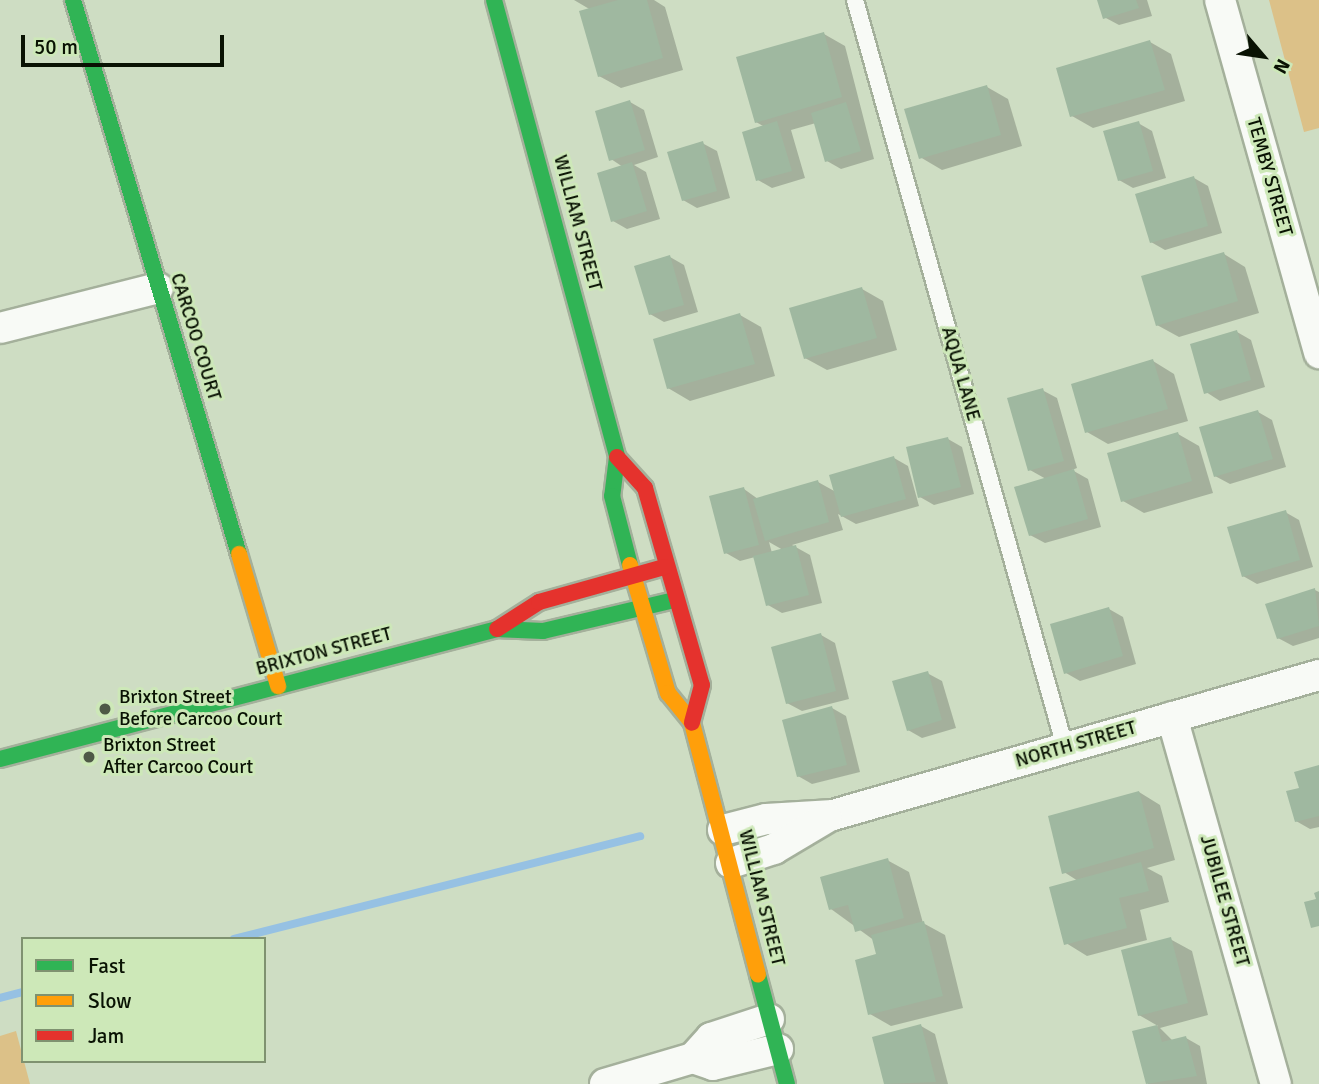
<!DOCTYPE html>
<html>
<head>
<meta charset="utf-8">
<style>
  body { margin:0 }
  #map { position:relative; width:1319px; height:1084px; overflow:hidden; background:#ceddc3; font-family:Signika,sans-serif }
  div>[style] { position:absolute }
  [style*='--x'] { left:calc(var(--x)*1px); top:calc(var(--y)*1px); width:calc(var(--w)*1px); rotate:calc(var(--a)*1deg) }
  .green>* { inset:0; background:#dcc188 }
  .shadow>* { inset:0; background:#0003 }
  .stream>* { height:8px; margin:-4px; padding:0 4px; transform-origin:4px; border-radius:4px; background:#96c1e3 }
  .building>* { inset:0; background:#9fb8a0 }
  .roads { filter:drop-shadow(2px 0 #a4b09b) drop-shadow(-2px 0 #a4b09b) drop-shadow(0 2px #a4b09b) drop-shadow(0 -2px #a4b09b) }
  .lane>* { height:16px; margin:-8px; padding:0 8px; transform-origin:8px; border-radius:8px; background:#f8faf6 }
  .street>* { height:30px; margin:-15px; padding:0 15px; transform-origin:15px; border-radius:15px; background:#f8faf6 }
  .fast>* { height:16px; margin:-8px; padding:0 8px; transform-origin:8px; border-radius:8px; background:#30b455 }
  .slow>* { height:16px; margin:-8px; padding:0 8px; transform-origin:8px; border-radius:8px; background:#ff9f0a }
  .jam>* { height:16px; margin:-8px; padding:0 8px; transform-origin:8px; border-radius:8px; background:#e5322d }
  .dots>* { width:19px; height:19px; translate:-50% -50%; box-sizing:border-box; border:4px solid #cde8b8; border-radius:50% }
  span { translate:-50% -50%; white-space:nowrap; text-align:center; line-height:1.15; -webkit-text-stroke:6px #cde8b8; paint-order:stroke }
  .street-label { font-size:19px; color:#091203 }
  .poi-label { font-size:19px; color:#091203 }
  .left { translate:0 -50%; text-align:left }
  .legend { position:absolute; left:21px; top:937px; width:245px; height:126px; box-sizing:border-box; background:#cde8b8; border:2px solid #7f9270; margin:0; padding:9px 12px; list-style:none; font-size:21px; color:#091203 }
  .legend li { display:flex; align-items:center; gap:14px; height:35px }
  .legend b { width:35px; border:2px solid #7f9270 }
  .north { position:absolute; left:1228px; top:21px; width:70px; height:70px; -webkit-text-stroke:5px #cde8b8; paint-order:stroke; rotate:119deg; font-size:19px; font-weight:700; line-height:28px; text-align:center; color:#091203 }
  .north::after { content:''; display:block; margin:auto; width:24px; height:32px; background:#091203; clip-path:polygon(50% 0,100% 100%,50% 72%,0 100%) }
  .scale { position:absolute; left:21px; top:35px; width:203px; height:32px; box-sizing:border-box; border:4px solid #091203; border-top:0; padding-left:9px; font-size:21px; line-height:24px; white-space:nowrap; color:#091203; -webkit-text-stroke:5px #cde8b8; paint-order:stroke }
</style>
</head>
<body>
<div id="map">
  <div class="green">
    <i style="clip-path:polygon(1269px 0,1319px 0,1319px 128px,1304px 132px)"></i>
    <i style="clip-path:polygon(16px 1031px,30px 1084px,0 1084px,0 1036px)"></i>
  </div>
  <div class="shadow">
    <i style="clip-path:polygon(574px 0,654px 0,665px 7px,683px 70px,621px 88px,599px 76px,591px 10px)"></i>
    <i style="clip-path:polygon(1099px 0,1147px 0,1152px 16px,1119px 25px,1104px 17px)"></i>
    <i style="clip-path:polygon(824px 34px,845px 46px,874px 159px,841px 169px,827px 161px,816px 123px,791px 130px,805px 178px,772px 188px,758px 180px,765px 127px,756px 122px)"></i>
    <i style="clip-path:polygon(1150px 42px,1171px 54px,1185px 101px,1093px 128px,1072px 116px)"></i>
    <i style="clip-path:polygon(987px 87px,1008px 99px,1022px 146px,942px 170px,920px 157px)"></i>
    <i style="clip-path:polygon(630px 102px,644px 110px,658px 157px,634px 165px,646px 172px,660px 219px,627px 229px,613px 221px,623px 167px,611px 159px)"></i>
    <i style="clip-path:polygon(1138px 123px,1152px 131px,1166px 178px,1133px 188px,1119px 180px)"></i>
    <i style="clip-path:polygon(702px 143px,717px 151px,730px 198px,697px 208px,683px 200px)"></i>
    <i style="clip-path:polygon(1194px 178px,1208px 186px,1222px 233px,1165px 250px,1151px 242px)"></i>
    <i style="clip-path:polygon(1224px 254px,1245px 267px,1259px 313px,1179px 337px,1157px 325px)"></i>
    <i style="clip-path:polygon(670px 257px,684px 265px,698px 312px,664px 322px,650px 314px)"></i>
    <i style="clip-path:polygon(862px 289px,883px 301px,897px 350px,827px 370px,805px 358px)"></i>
    <i style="clip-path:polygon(740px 315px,761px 327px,775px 376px,690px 401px,668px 388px)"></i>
    <i style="clip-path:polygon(1237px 332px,1251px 340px,1265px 387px,1220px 401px,1206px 392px)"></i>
    <i style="clip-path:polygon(1153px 361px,1174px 374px,1188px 421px,1108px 444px,1087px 432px)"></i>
    <i style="clip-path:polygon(1042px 390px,1057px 398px,1077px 468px,1072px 470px,1088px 479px,1101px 527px,1045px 543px,1030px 535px,1046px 479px,1030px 470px)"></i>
    <i style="clip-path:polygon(1258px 412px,1272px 420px,1286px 467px,1230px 484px,1215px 476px)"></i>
    <i style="clip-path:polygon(1178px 434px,1199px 446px,1213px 493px,1144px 513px,1123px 501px)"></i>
    <i style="clip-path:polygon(948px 439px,962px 447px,974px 494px,934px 505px,920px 497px)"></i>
    <i style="clip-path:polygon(evenodd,894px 458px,908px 466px,919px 506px,856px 524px,838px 514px,843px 530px,792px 545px,810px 555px,822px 603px,782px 613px,768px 605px,755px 557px,740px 561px,726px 553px,744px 489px,758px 499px,818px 482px,836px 492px,894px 458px,769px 542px,783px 550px,772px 553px,769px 542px)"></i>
    <i style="clip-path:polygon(1285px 512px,1299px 520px,1313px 567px,1257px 584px,1243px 576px)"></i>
    <i style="clip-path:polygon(1315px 590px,1319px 592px,1319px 638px,1293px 646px,1278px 638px)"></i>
    <i style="clip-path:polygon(1109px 609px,1123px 617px,1136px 664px,1080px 681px,1066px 673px)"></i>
    <i style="clip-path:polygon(821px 635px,835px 643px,849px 699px,802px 711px,787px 703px)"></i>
    <i style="clip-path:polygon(927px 673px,942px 681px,956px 728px,922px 738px,908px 730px)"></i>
    <i style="clip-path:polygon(832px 708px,846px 716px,860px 772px,812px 784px,798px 776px)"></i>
    <i style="clip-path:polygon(1319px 767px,1319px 827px,1310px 829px,1296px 821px)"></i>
    <i style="clip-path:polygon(1139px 792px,1160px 805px,1175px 860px,1147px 868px,1162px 876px,1169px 902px,1140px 910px,1147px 940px,1087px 956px,1066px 943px,1078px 881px,1064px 872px)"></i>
    <i style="clip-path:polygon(887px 860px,909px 872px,923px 923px,945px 935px,963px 1008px,891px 1026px,870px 1014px,879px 956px,875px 941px,831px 909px)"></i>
    <i style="clip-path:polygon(1170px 939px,1192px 951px,1208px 1015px,1160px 1028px,1173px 1041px,1186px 1038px,1200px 1046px,1207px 1084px,1148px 1084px,1134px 1032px,1158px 1026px,1139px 1015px)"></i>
    <i style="clip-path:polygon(921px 1026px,935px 1034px,948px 1084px,885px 1084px,874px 1039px)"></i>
  </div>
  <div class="stream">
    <i style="--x:234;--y:939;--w:419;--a:-14.2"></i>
    <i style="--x:0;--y:998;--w:24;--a:-15"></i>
  </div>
  <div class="building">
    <i style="clip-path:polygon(618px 0,647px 0,663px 58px,598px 77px,579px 11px)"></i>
    <i style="clip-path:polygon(1097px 0,1136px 0,1139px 8px,1103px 19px)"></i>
    <i style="clip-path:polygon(824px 32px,842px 97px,755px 123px,736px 57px)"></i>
    <i style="clip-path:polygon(1150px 40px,1165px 90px,1070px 117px,1056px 68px)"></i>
    <i style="clip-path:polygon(987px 85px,1001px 135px,919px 159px,904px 109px)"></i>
    <i style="clip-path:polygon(630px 100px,645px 150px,609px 161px,595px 111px)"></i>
    <i style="clip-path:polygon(846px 102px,861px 151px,825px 162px,811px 113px)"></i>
    <i style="clip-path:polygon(777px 121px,792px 171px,756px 181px,742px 132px)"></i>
    <i style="clip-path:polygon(1139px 121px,1153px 171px,1118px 181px,1103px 131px)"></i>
    <i style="clip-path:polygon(703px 141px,717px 191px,682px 201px,667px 152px)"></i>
    <i style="clip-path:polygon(632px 162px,647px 211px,611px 222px,597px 173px)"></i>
    <i style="clip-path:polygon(1194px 176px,1208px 226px,1150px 243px,1135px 194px)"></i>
    <i style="clip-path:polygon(1224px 252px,1238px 301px,1156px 326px,1141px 276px)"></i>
    <i style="clip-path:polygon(670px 255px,684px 305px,649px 315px,634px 266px)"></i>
    <i style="clip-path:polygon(862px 287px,877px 338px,804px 359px,789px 308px)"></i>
    <i style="clip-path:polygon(740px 313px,755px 364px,667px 389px,653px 339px)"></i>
    <i style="clip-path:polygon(1237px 330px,1251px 380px,1204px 394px,1190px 344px)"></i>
    <i style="clip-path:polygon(1153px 359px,1168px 409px,1085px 433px,1071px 384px)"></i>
    <i style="clip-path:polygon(1043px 388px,1064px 461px,1028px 471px,1007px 398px)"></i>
    <i style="clip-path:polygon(1258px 410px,1273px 459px,1214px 477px,1199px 427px)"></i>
    <i style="clip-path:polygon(1178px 432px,1192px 481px,1121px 502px,1107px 453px)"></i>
    <i style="clip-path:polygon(948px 437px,961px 487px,918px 498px,906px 447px)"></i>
    <i style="clip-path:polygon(894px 456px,906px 499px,841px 517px,829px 475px)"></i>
    <i style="clip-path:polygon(1074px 469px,1088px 519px,1029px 536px,1014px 487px)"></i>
    <i style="clip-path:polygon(818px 480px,829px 522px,765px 541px,753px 499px)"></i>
    <i style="clip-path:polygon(744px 487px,759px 545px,724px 554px,709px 496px)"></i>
    <i style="clip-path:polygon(1286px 510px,1300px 560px,1242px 577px,1227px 527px)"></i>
    <i style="clip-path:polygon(796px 545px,809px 595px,766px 606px,753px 556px)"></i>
    <i style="clip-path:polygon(1315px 588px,1319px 626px,1277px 639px,1265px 604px)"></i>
    <i style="clip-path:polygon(1109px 607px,1123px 656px,1064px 674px,1050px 624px)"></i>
    <i style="clip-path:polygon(821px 633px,836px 691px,786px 704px,771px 647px)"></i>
    <i style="clip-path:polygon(928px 671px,942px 720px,907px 731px,892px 681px)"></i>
    <i style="clip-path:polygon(832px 706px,847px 765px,797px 777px,782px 720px)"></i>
    <i style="clip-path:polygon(1319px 765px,1319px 816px,1295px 822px,1286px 791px,1299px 788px,1294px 772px)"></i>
    <i style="clip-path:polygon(1139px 791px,1154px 848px,1062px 874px,1048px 816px)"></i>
    <i style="clip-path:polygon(888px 858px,904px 918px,855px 932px,848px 905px,829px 910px,820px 877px)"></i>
    <i style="clip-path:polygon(1141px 862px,1149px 891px,1119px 898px,1127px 928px,1064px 945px,1049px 887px)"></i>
    <i style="clip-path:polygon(1319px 891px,1319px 926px,1311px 928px,1304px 902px,1316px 899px,1314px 893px)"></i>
    <i style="clip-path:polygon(924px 921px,943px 996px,868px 1015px,855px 960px,876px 954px,871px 935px)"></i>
    <i style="clip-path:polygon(1171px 937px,1188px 1003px,1138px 1016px,1121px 950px)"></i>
    <i style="clip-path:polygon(921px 1024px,936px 1082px,884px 1084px,872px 1037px)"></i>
    <i style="clip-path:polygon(1157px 1025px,1162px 1042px,1186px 1036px,1197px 1076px,1146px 1084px,1132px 1031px)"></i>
  </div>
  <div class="roads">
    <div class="lane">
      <i style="--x:855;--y:0;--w:776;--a:74.3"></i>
    </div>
    <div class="street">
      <i style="--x:1220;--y:0;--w:367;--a:74.3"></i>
      <i style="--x:0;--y:328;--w:163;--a:-14.2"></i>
      <i style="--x:1172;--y:717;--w:381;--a:74.2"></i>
      <i style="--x:723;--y:830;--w:44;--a:-14.3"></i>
      <i style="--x:766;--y:819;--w:67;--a:-3.4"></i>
      <i style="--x:833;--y:815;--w:506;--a:-16.07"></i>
      <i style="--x:731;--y:863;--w:45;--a:-18"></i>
      <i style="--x:774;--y:849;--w:61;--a:-30.8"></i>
      <i style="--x:693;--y:1058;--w:21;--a:19"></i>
      <i style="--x:713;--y:1065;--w:67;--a:-13.8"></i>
      <i style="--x:605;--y:1084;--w:92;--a:-16.5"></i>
      <i style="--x:693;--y:1058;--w:27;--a:-48"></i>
      <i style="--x:711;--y:1038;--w:61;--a:-18.1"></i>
    </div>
    <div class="fast">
      <i style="--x:73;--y:0;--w:578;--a:73.32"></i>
      <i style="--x:494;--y:0;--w:473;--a:74.9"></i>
      <i style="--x:617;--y:457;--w:39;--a:97"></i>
      <i style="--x:612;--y:496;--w:71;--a:75.4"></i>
      <i style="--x:0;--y:759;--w:514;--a:-14.66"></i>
      <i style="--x:497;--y:629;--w:46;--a:2.5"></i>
      <i style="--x:543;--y:631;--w:135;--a:-13.3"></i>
      <i style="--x:758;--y:975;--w:113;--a:75.1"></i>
    </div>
    <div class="slow">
      <i style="--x:239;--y:554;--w:138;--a:73.5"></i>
      <i style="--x:630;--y:565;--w:134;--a:73.5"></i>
      <i style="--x:668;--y:693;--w:38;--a:51"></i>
      <i style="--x:692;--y:723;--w:260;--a:75.3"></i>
    </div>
    <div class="jam">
      <i style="--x:617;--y:457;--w:42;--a:47.9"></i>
      <i style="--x:645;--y:488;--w:205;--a:73.9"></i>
      <i style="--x:702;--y:685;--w:39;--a:105"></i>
      <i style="--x:497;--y:629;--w:50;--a:-32.7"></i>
      <i style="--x:539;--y:602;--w:130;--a:-15.6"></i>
    </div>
  </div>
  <div class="dots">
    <i style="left:105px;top:709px;background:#4e5946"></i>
    <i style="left:89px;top:757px;background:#4e5946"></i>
  </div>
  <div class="street-label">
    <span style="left:1269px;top:177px;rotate:74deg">TEMBY STREET</span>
    <span style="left:577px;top:223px;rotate:75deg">WILLIAM STREET</span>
    <span style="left:195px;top:337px;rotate:73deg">CARCOO COURT</span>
    <span style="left:960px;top:374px;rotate:74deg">AQUA LANE</span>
    <span style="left:324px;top:652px;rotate:-15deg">BRIXTON STREET</span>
    <span style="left:1076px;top:745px;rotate:-16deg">NORTH STREET</span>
    <span style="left:761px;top:898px;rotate:76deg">WILLIAM STREET</span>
    <span style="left:1224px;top:901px;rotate:74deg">JUBILEE STREET</span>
  </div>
  <div class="poi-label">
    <span class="left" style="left:119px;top:709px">Brixton Street<br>Before Carcoo Court</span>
    <span class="left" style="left:103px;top:757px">Brixton Street<br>After Carcoo Court</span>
  </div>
  <ul class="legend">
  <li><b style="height:9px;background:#30b455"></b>Fast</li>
  <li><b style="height:9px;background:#ff9f0a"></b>Slow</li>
  <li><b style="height:9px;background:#e5322d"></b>Jam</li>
  </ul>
  <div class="north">N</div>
  <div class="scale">50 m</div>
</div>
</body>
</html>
